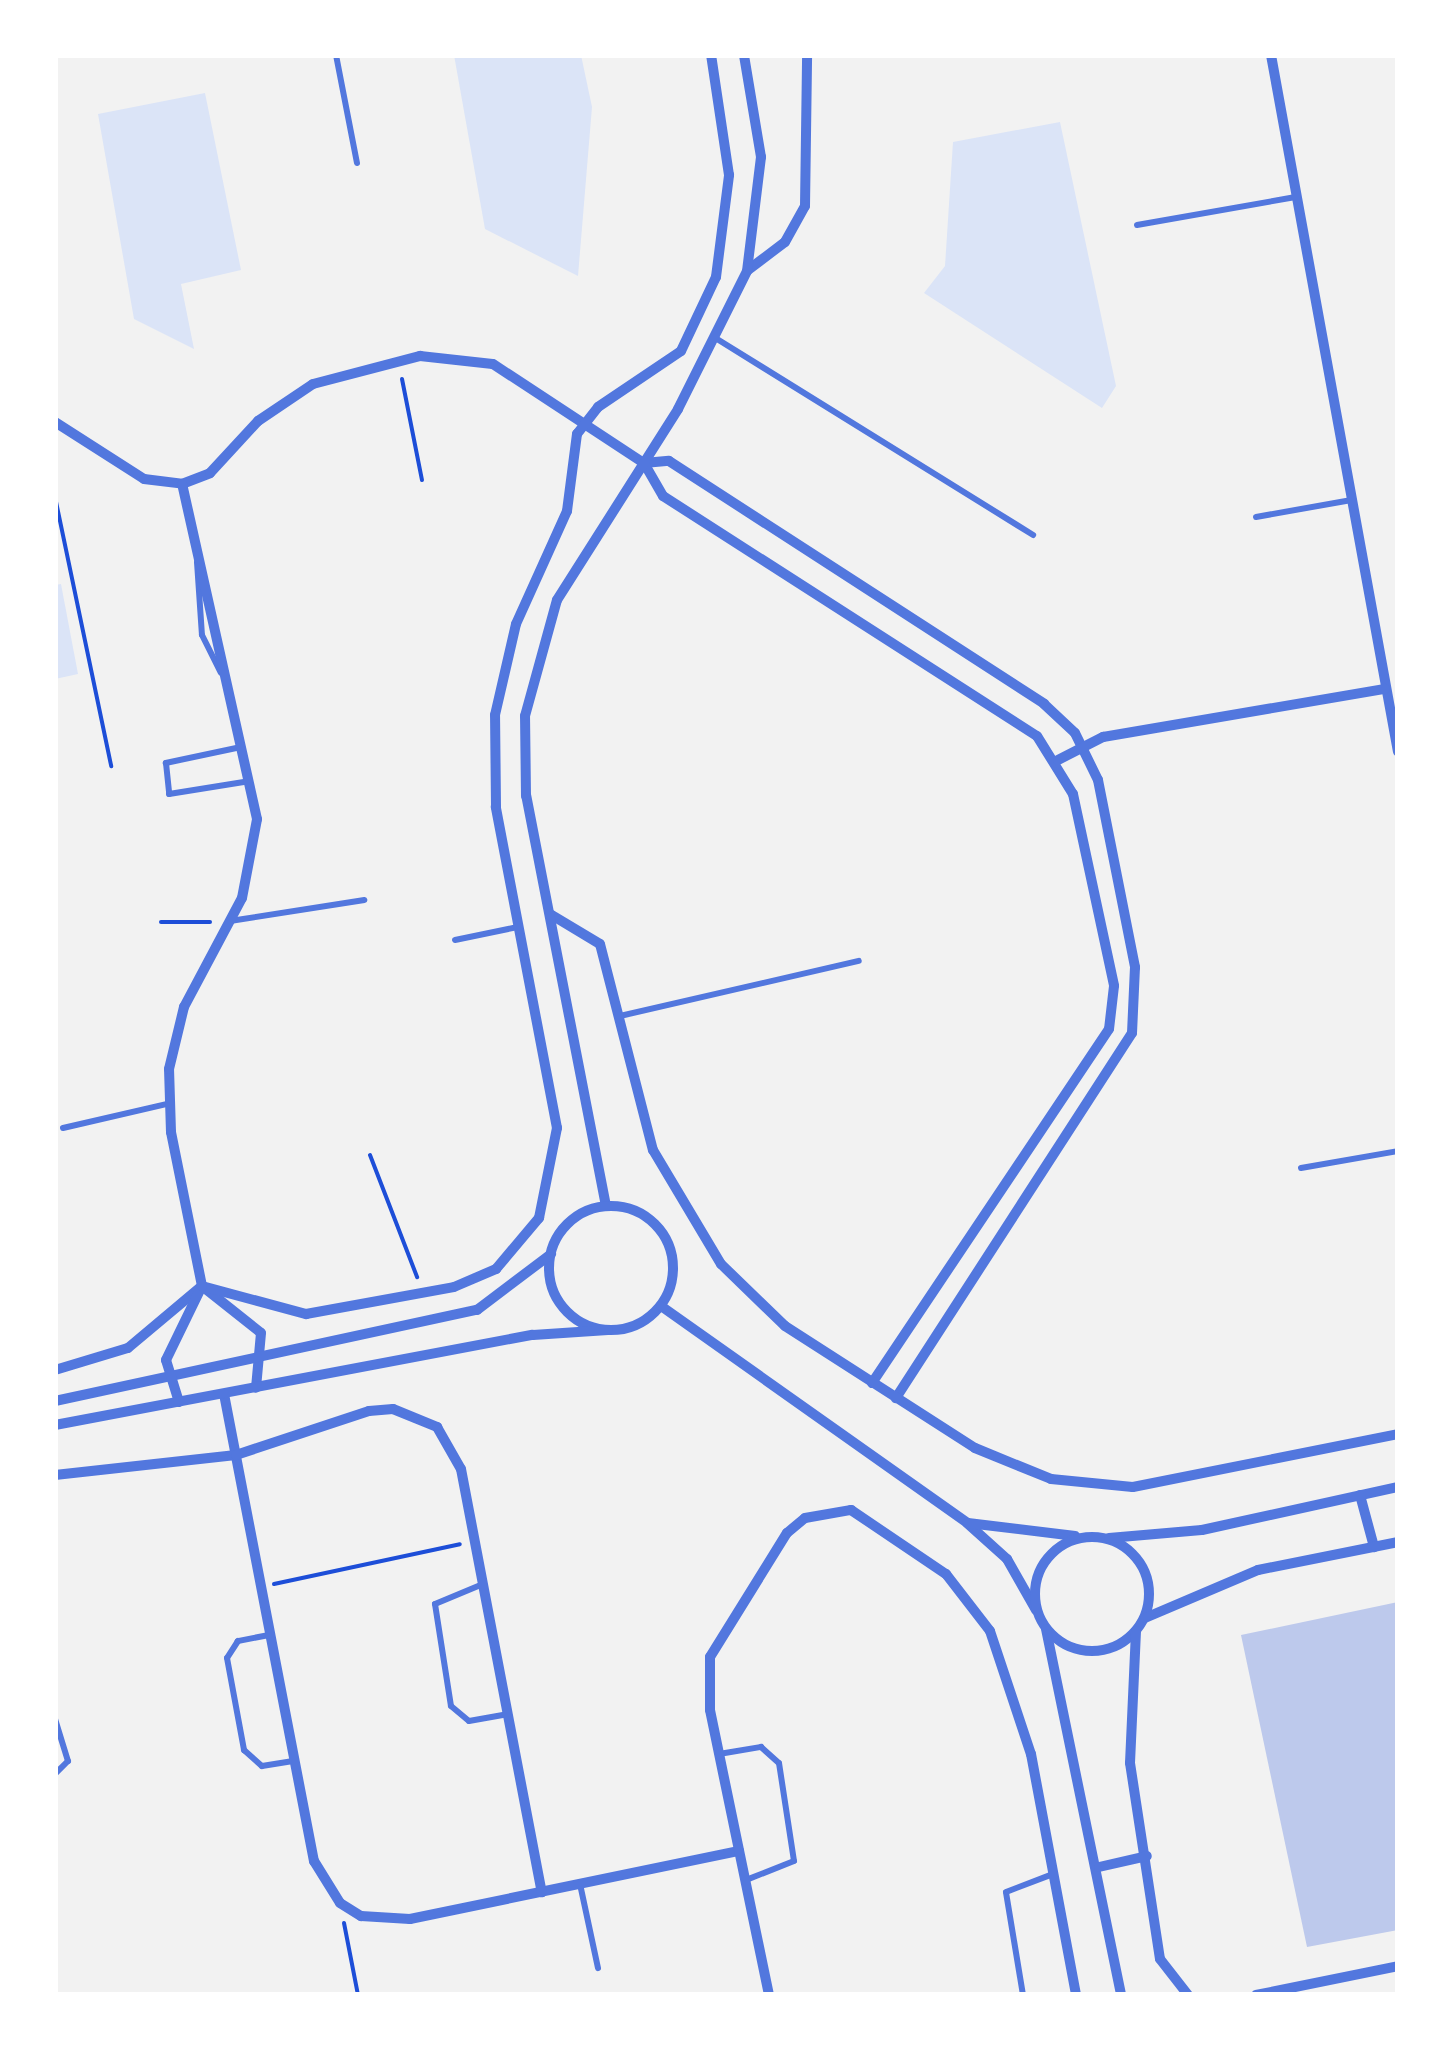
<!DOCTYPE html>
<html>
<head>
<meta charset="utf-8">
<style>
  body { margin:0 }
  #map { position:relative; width:1453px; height:2050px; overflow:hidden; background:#f2f2f2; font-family:Roboto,sans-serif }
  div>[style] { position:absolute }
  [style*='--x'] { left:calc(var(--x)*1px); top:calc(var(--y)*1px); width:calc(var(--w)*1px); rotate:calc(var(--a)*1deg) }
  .green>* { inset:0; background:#dbe4f7 }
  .building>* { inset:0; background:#bdc9ec }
  .path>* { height:4px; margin:-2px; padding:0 2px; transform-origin:2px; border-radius:2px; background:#1d4ed8 }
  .service>* { height:6px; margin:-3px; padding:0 3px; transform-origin:3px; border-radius:3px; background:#5277de }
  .minor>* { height:10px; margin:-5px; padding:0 5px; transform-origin:5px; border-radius:5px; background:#5277de }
  .minor>.ring { margin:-5px; padding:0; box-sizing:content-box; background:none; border:10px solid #5277de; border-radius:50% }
  span { translate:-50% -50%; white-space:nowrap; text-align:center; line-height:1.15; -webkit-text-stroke:8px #fff; paint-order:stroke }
  .frame { position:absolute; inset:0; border:58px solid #fff; pointer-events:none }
</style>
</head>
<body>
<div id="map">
  <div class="green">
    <i style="clip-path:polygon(454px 55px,581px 55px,592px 107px,578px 276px,485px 229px)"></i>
    <i style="clip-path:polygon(205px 93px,241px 270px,181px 284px,194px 349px,134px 319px,98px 114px)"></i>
    <i style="clip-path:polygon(1060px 122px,1116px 386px,1102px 408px,924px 293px,945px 266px,953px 142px)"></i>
    <i style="clip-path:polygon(61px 584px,78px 674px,55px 679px,55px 585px)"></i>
  </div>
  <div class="building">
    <i style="clip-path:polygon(1398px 1602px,1398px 1930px,1307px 1947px,1241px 1635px)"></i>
  </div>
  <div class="path">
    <i style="--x:402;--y:379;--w:103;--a:78.8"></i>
    <i style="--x:55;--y:497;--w:275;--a:78.2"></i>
    <i style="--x:161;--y:922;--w:49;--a:0"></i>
    <i style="--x:370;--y:1155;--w:131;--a:68.9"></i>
    <i style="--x:274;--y:1584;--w:190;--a:-12.1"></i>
    <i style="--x:344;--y:1923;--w:73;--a:79"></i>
  </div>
  <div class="service">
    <i style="--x:336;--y:55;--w:110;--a:79"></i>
    <i style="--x:1137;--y:225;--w:161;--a:-10"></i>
    <i style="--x:717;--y:339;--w:372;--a:31.8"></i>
    <i style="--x:1256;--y:517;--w:97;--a:-10.1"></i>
    <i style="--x:197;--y:562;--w:73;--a:86.1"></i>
    <i style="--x:202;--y:635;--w:42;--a:63.4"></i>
    <i style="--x:241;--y:747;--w:77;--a:168"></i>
    <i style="--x:166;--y:763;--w:31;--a:84"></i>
    <i style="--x:169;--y:794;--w:82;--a:-9.1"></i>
    <i style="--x:230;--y:921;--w:136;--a:-8.9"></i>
    <i style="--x:455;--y:940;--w:64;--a:-11.7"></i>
    <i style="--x:620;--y:1016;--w:245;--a:-13"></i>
    <i style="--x:63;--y:1128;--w:107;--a:-13"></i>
    <i style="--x:1301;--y:1168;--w:98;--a:-9.9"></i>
    <i style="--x:483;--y:1584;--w:52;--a:157.4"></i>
    <i style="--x:435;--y:1604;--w:103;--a:81.1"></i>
    <i style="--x:451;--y:1706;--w:23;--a:40"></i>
    <i style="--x:469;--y:1721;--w:40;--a:-10"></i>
    <i style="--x:269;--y:1635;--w:32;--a:169"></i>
    <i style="--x:238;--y:1641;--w:20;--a:123"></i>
    <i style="--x:227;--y:1658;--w:94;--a:79.5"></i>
    <i style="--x:244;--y:1750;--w:24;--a:42"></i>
    <i style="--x:262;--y:1766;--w:33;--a:-9"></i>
    <i style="--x:55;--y:1719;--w:44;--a:72.8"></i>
    <i style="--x:68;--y:1761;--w:18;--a:135"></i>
    <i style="--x:719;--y:1754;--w:43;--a:-9.5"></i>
    <i style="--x:761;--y:1747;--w:24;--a:42"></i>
    <i style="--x:779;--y:1763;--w:99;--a:81.3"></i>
    <i style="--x:794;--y:1861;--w:52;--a:158.4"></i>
    <i style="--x:580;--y:1884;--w:86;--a:77.9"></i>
    <i style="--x:1023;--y:1995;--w:104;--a:-99.4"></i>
    <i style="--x:1006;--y:1892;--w:50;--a:-21"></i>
  </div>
  <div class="minor">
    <i style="--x:1271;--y:55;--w:708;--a:79.67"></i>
    <i style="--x:748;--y:270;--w:46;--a:-37.1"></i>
    <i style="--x:785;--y:242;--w:41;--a:-60.9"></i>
    <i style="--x:805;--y:206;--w:151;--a:-89.2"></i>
    <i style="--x:55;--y:422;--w:106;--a:32.6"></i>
    <i style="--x:144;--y:479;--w:38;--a:7"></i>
    <i style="--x:182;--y:484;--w:30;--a:-21"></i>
    <i style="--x:210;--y:473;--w:71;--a:-47.3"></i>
    <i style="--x:258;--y:421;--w:66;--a:-33.9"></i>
    <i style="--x:313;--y:384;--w:111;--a:-14.7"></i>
    <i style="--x:420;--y:356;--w:73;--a:6.3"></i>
    <i style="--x:493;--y:364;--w:181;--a:33.3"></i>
    <i style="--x:644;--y:463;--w:25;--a:-5"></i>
    <i style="--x:669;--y:461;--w:447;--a:32.9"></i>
    <i style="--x:1044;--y:704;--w:42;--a:43.1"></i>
    <i style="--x:1075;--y:733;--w:52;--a:63.9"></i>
    <i style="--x:1098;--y:780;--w:191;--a:78.8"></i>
    <i style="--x:1135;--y:967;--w:66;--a:92.6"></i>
    <i style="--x:1132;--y:1033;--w:435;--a:122.9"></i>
    <i style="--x:644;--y:463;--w:38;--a:60"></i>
    <i style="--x:663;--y:496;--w:444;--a:32.7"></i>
    <i style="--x:1037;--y:736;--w:68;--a:58.2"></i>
    <i style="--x:1073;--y:794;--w:196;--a:77.9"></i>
    <i style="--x:1114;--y:986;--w:43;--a:96.6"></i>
    <i style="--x:1109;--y:1029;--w:426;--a:123.8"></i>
    <i style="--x:1058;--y:760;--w:51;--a:-27.1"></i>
    <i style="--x:1103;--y:737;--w:286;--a:-9.7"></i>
    <i style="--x:550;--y:914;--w:58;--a:31"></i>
    <i style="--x:600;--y:944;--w:213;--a:75.6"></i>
    <i style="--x:653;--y:1150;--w:133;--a:59.2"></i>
    <i style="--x:721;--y:1264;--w:89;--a:44.1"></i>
    <i style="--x:785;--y:1326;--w:226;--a:32.7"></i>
    <i style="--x:975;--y:1448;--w:82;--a:22.2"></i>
    <i style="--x:1051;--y:1479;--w:82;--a:5.6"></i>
    <i style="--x:1133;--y:1487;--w:270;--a:-11.3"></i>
    <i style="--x:606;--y:1206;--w:418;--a:-101"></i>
    <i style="--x:526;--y:796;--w:80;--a:-90.7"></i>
    <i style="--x:525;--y:716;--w:120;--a:-74.6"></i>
    <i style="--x:557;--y:600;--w:226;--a:-57.6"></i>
    <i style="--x:678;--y:409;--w:154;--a:-63.4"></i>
    <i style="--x:747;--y:271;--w:115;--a:-83"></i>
    <i style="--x:761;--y:157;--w:103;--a:-99.5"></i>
    <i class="ring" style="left:549px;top:1206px;width:114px;height:114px"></i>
    <i style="--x:202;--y:1286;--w:75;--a:38.5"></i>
    <i style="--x:261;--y:1333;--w:55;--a:95.2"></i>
    <i style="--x:661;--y:1306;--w:375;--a:35.3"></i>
    <i style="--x:967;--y:1523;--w:54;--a:42"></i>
    <i style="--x:1007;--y:1559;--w:59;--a:60.4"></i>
    <i style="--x:55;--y:1370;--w:76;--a:-16.8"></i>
    <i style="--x:128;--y:1348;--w:97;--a:-40"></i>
    <i style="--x:202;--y:1286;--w:108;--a:15.1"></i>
    <i style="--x:306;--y:1314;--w:150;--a:-10.3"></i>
    <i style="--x:454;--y:1287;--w:46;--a:-23.2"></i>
    <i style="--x:496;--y:1269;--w:67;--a:-49.9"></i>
    <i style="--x:539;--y:1218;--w:92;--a:-78.7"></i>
    <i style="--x:557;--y:1128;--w:327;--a:-100.8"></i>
    <i style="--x:496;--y:807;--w:92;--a:-90.6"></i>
    <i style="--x:495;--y:715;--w:93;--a:-77"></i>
    <i style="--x:516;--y:624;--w:124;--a:-65.7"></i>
    <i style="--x:567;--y:511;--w:78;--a:-82.6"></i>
    <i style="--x:577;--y:434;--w:34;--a:-52"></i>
    <i style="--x:598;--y:407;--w:100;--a:-34"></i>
    <i style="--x:681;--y:351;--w:82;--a:-64.7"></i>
    <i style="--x:716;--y:277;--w:103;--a:-82.7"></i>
    <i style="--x:729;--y:175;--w:121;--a:-98.5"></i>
    <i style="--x:224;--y:1394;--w:476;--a:79.1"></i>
    <i style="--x:314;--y:1861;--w:49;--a:58.2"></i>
    <i style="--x:340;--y:1903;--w:25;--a:32"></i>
    <i style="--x:361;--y:1916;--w:49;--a:3.5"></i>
    <i style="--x:410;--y:1919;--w:336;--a:-11.7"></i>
    <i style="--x:55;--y:1401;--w:432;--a:-12.2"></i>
    <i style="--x:477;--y:1310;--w:93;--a:-37.1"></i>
    <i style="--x:179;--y:1402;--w:44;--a:-107.2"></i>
    <i style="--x:166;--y:1360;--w:82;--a:-64.1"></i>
    <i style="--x:202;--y:1286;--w:157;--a:-101.4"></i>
    <i style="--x:171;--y:1132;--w:63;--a:-91.8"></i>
    <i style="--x:169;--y:1069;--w:64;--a:-76.4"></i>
    <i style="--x:184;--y:1007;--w:123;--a:-62"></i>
    <i style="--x:242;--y:898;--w:80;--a:-79.2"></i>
    <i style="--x:257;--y:819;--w:343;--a:-102.6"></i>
    <i style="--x:55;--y:1425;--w:486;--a:-10.7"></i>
    <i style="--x:533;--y:1335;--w:75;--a:-3.8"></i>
    <i style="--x:55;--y:1475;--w:182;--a:-6.3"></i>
    <i style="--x:236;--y:1455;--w:140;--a:-18.3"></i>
    <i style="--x:369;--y:1411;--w:24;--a:-5"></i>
    <i style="--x:393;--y:1409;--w:48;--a:22.2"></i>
    <i style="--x:437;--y:1427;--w:48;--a:60.3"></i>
    <i style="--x:461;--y:1469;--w:431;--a:79.2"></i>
    <i style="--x:1360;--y:1495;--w:54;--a:74.9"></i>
    <i style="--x:968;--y:1523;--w:108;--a:6.9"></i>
    <i class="ring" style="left:1035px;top:1537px;width:104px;height:104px"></i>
    <i style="--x:1109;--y:1538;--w:93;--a:-4.9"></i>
    <i style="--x:1202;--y:1530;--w:201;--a:-12.4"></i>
    <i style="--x:1145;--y:1618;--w:123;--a:-23"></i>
    <i style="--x:1258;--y:1570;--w:143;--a:-11.3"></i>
    <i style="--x:1046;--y:1629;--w:374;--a:78.4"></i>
    <i style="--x:1136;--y:1631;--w:132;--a:92.6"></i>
    <i style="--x:1130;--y:1763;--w:198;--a:81.3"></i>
    <i style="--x:1160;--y:1959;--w:46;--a:52.1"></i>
    <i style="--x:1099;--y:1867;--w:49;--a:-12.9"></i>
    <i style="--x:769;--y:1995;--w:291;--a:-101.7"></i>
    <i style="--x:710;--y:1710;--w:53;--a:-90"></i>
    <i style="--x:710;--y:1657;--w:146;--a:-58.2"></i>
    <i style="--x:787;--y:1533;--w:23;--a:-40"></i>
    <i style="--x:805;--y:1518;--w:47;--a:-9.9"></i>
    <i style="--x:851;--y:1510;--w:115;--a:34"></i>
    <i style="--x:946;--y:1574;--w:72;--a:52.3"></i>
    <i style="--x:990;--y:1631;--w:130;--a:71.6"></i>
    <i style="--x:1031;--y:1754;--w:245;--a:79.4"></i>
    <i style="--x:1256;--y:1995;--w:145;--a:-11.5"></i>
  </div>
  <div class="frame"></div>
</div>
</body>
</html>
